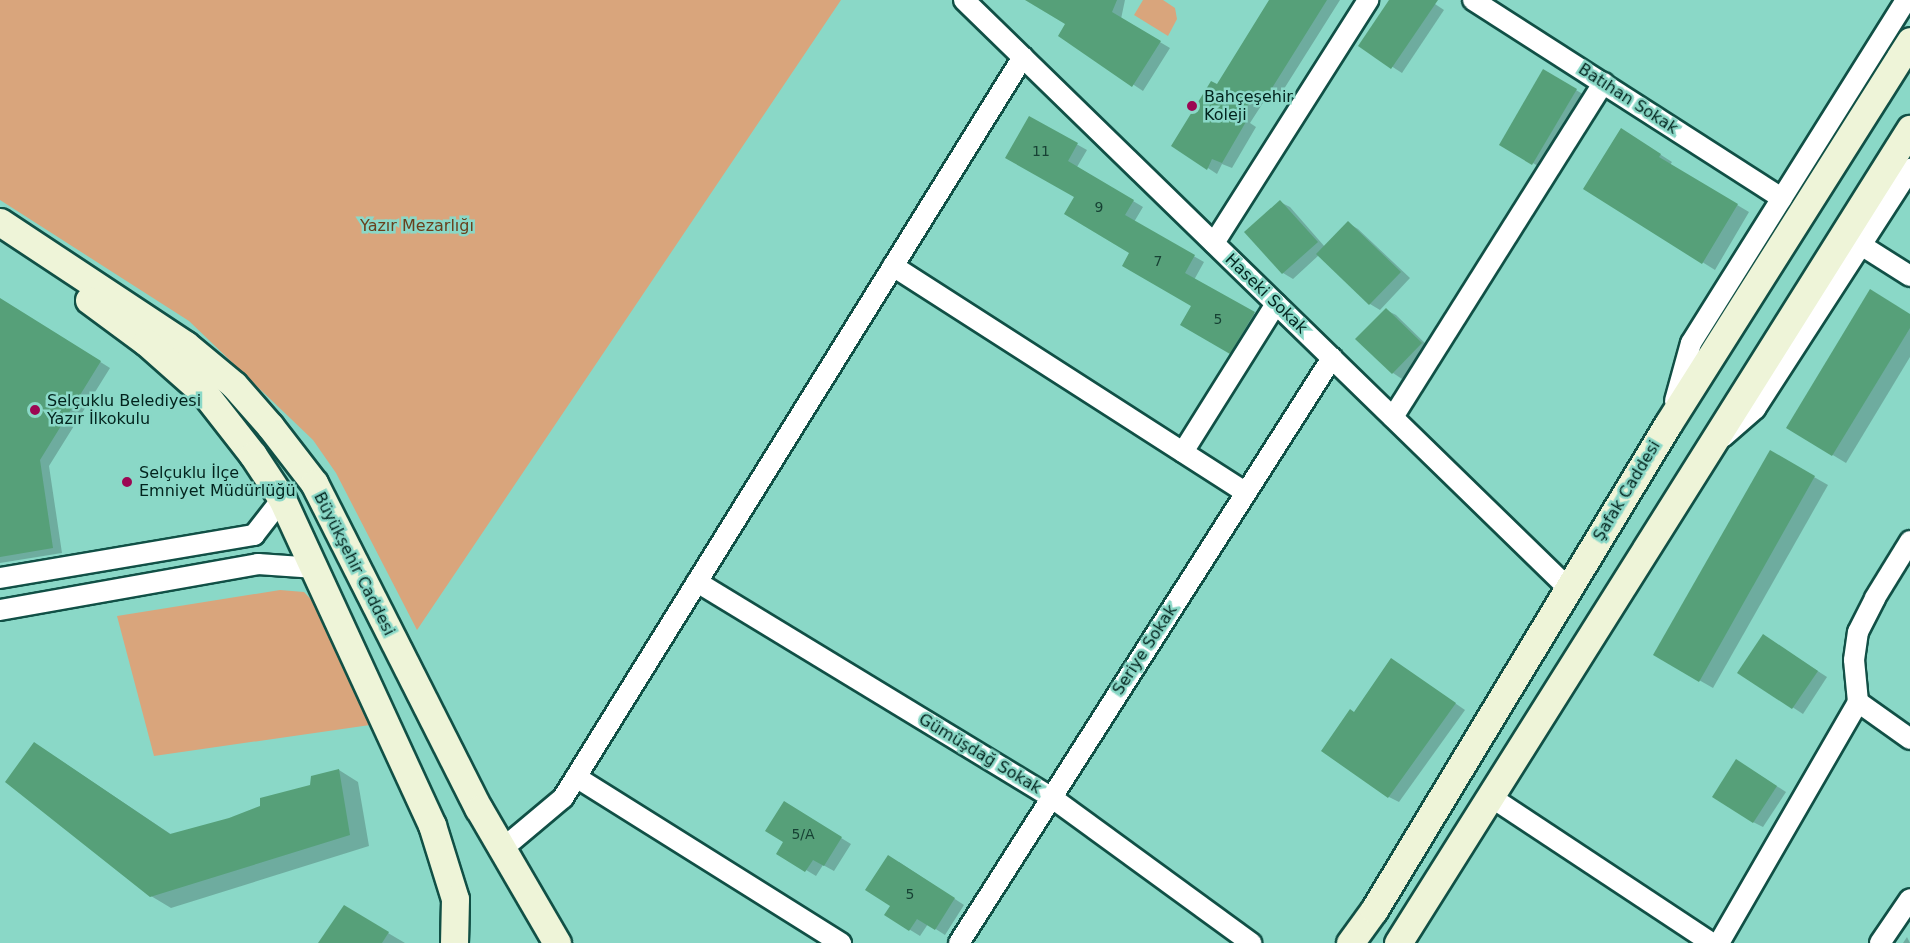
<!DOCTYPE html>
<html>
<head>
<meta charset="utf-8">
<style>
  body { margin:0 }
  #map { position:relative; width:1910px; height:943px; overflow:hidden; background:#8ad8c7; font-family:"DejaVu Sans",sans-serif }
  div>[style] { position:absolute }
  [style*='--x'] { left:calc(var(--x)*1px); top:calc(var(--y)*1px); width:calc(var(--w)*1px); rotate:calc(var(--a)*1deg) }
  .green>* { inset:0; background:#d9a57c }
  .shadow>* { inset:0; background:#0003 }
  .building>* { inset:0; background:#56a079 }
  .roads { filter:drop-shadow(2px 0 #115046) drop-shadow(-2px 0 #115046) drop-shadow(0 2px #115046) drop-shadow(0 -2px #115046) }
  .street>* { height:20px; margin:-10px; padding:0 10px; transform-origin:10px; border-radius:10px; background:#fff }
  .secondary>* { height:27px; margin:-13.5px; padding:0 13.5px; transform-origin:13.5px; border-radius:13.5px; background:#eef4d8 }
  .dots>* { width:16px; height:16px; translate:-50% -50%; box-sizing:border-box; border:3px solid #8ad8c7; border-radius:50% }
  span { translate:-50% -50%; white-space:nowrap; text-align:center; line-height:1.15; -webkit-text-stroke:5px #8ad8c7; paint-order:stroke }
  .number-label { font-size:14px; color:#174234 }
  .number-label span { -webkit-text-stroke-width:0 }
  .poi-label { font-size:16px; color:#02231d }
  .left { translate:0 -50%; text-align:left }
  .street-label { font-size:16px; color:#02231d }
  .park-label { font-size:16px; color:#69401d }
</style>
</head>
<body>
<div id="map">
  <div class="green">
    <i style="clip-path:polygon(0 0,841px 0,417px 630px,336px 473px,313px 440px,189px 321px,0 200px)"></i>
    <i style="clip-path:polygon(1143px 0,1163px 0,1175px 8px,1177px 19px,1168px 36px,1134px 15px)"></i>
    <i style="clip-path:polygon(280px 590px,304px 592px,321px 610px,370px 725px,154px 756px,117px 616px)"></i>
  </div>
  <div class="shadow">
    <i style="clip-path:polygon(1028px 0,1125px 0,1121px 19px,1170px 48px,1143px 91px,1060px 36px,1067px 23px)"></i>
    <i style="clip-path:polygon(1271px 0,1340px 0,1277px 100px,1268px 95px,1250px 123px,1256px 127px,1232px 168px,1222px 164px,1217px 174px,1173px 145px,1218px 86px)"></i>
    <i style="clip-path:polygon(1390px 0,1429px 0,1444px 10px,1402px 73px,1360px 46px)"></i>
    <i style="clip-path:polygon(1544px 71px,1586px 96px,1543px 169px,1501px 144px)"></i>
    <i style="clip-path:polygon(1030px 118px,1087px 150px,1077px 167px,1143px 207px,1134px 222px,1204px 262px,1194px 280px,1264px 319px,1241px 358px,1182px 325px,1193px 306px,1131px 252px,1076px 196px)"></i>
    <i style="clip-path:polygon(1633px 137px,1672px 162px,1670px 165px,1749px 212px,1715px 270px,1585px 189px)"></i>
    <i style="clip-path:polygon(1280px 202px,1290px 207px,1325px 247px,1348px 223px,1358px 229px,1410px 278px,1380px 310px,1370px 304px,1319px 255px,1293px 279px,1283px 273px,1246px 232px)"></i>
    <i style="clip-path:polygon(0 299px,110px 368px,49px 466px,62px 553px,0 563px)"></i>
    <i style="clip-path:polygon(1386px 310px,1396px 315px,1431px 349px,1402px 379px,1393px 373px)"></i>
    <i style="clip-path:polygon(1910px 315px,1910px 357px,1846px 463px,1788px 428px)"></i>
    <i style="clip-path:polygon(1770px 452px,1828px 485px,1713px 688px,1655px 655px)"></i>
    <i style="clip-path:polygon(1773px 642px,1827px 677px,1803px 714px,1740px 673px)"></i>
    <i style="clip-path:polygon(1401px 666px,1465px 710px,1399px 802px,1389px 797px,1354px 714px)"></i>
    <i style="clip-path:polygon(54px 756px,172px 835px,230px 820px,311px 787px,339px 770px,358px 782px,369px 846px,171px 908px,151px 896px)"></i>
    <i style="clip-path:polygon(1747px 767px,1786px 792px,1763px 827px,1753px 822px)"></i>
    <i style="clip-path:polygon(784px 803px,851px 844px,834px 871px,823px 865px,816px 876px,778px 853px,785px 842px)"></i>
    <i style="clip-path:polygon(899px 862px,964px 905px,945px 935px,928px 924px,920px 936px,886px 915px,892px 905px)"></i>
    <i style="clip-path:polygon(344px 907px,405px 943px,320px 943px)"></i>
    <i style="clip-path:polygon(1907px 937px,1910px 943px,1903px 943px)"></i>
  </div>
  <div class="building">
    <i style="clip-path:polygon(1025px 0,1117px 0,1112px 12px,1161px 41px,1132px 87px,1058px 36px,1065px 24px)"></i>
    <i style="clip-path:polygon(1269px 0,1327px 0,1267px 96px,1258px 90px,1241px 116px,1247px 120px,1222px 163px,1212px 159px,1207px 170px,1171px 146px,1211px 81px,1217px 84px)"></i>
    <i style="clip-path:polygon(1389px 0,1438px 0,1391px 69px,1358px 46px)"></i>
    <i style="clip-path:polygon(1543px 69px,1577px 89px,1532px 165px,1499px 145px)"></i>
    <i style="clip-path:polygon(1029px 116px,1078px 143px,1068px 161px,1134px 200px,1125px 215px,1195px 255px,1185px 273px,1255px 312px,1230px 354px,1180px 325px,1191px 306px,1122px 266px,1129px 253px,1064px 214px,1074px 197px,1005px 158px)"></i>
    <i style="clip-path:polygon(1621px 128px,1661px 154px,1659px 157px,1738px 204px,1702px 264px,1583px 189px)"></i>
    <i style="clip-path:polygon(1280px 200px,1318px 242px,1282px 274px,1244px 232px)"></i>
    <i style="clip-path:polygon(1348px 221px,1401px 272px,1369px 305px,1316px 254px)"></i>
    <i style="clip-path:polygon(1870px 289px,1910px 314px,1910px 328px,1832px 456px,1786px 428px)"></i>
    <i style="clip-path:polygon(0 298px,101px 361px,40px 460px,53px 548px,0 557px)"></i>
    <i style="clip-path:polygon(1386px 308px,1422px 343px,1392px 374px,1355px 339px)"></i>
    <i style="clip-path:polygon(1770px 450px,1815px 476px,1699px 682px,1653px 655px)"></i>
    <i style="clip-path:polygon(1763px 634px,1818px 671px,1792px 709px,1737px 673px)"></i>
    <i style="clip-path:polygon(1391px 658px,1456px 703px,1388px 798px,1321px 751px,1350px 709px,1354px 712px)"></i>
    <i style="clip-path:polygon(34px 742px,170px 834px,229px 818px,260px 806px,260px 798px,310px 785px,311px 776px,339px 769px,350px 835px,150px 897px,5px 782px)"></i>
    <i style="clip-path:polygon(1736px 759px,1777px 786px,1753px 823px,1712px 797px)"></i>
    <i style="clip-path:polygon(784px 801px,842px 837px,824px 866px,813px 860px,805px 872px,776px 854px,783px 842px,765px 831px)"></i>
    <i style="clip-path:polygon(888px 855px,955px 898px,935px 930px,917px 919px,909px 931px,884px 915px,890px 906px,865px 890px)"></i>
    <i style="clip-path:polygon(344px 905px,389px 932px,382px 943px,318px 943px)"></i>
  </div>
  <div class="roads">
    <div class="street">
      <i style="--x:964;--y:0;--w:843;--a:44.23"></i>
      <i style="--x:1473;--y:0;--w:367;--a:32.7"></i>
      <i style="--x:1214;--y:243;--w:288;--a:-57.6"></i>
      <i style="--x:1861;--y:245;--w:58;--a:32.3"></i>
      <i style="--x:893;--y:266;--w:418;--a:32.7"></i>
      <i style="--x:1675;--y:401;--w:60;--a:-74.6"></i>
      <i style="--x:1691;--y:343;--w:405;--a:-57.9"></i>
      <i style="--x:1393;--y:417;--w:395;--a:-57.8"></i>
      <i style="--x:1723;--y:437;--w:43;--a:-41.2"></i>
      <i style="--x:1755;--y:409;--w:286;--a:-57.1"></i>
      <i style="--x:1183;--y:452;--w:175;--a:-57.9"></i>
      <i style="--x:0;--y:578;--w:258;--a:-9.6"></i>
      <i style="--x:254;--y:535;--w:46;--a:-52.1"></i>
      <i style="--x:697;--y:582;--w:414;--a:31.3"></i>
      <i style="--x:1051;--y:797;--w:248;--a:36.1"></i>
      <i style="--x:0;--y:610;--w:262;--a:-10.1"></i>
      <i style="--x:258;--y:564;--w:58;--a:3.9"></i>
      <i style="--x:1858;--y:702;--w:64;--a:35.4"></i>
      <i style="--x:576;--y:777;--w:313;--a:32.1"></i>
      <i style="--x:1491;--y:797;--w:265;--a:33.5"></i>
      <i style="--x:501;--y:850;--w:81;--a:-40"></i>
      <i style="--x:563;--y:798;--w:872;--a:-58.17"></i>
      <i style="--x:959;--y:943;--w:694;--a:-57.48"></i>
      <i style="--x:1719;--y:943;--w:278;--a:-60"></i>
      <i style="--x:1858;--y:702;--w:42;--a:-95.4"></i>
      <i style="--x:1854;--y:660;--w:28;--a:-82"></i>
      <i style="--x:1858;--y:632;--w:38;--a:-63"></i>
      <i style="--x:1875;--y:598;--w:67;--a:-58.4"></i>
      <i style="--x:1880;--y:943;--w:53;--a:-55.7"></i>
    </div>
    <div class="secondary">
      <i style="--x:0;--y:222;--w:223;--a:33.5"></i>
      <i style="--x:186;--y:345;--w:62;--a:39.8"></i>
      <i style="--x:234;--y:385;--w:55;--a:48.7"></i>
      <i style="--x:270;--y:426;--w:72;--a:52.3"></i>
      <i style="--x:314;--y:483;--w:365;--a:63.2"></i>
      <i style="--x:479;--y:809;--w:155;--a:59.8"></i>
      <i style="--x:89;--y:300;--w:71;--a:36.4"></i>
      <i style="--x:146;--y:342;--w:80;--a:41.5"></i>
      <i style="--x:206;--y:395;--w:76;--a:51.9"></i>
      <i style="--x:253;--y:455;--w:53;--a:56.6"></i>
      <i style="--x:282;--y:499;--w:359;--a:65.3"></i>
      <i style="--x:432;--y:825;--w:77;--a:72.7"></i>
      <i style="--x:455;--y:899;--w:44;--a:91.3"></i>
      <i style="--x:1350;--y:943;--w:41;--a:-54"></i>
      <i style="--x:1374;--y:910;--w:568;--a:-58.83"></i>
      <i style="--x:1668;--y:424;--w:453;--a:-57.7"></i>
      <i style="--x:1398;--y:943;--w:962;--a:-57.83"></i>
    </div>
  </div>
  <div class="dots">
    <i style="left:1192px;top:106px;background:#9c0753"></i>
    <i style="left:35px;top:410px;background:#9c0753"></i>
    <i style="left:127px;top:482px;background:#9c0753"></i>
  </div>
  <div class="number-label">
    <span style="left:1041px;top:151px">11</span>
    <span style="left:1099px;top:207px">9</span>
    <span style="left:1158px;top:261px">7</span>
    <span style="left:1218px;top:319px">5</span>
    <span style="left:803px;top:834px">5/A</span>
    <span style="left:910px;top:894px">5</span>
  </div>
  <div class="poi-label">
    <span class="left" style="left:1204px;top:106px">Bahçeşehir<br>Koleji</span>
    <span class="left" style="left:47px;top:410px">Selçuklu Belediyesi<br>Yazır İlkokulu</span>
    <span class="left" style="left:139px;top:482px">Selçuklu İlçe<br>Emniyet Müdürlüğü</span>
  </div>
  <div class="street-label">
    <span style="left:1628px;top:99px;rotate:33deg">Batıhan Sokak</span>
    <span style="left:1266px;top:294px;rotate:44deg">Haseki Sokak</span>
    <span style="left:1627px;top:491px;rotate:-59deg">Şafak Caddesi</span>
    <span style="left:354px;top:564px;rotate:63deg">Büyükşehir Caddesi</span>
    <span style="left:1145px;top:650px;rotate:-57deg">Seriye Sokak</span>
    <span style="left:980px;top:754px;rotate:31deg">Gümüşdağ Sokak</span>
  </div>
  <div class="park-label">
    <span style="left:417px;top:226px">Yazır Mezarlığı</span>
  </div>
</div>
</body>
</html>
